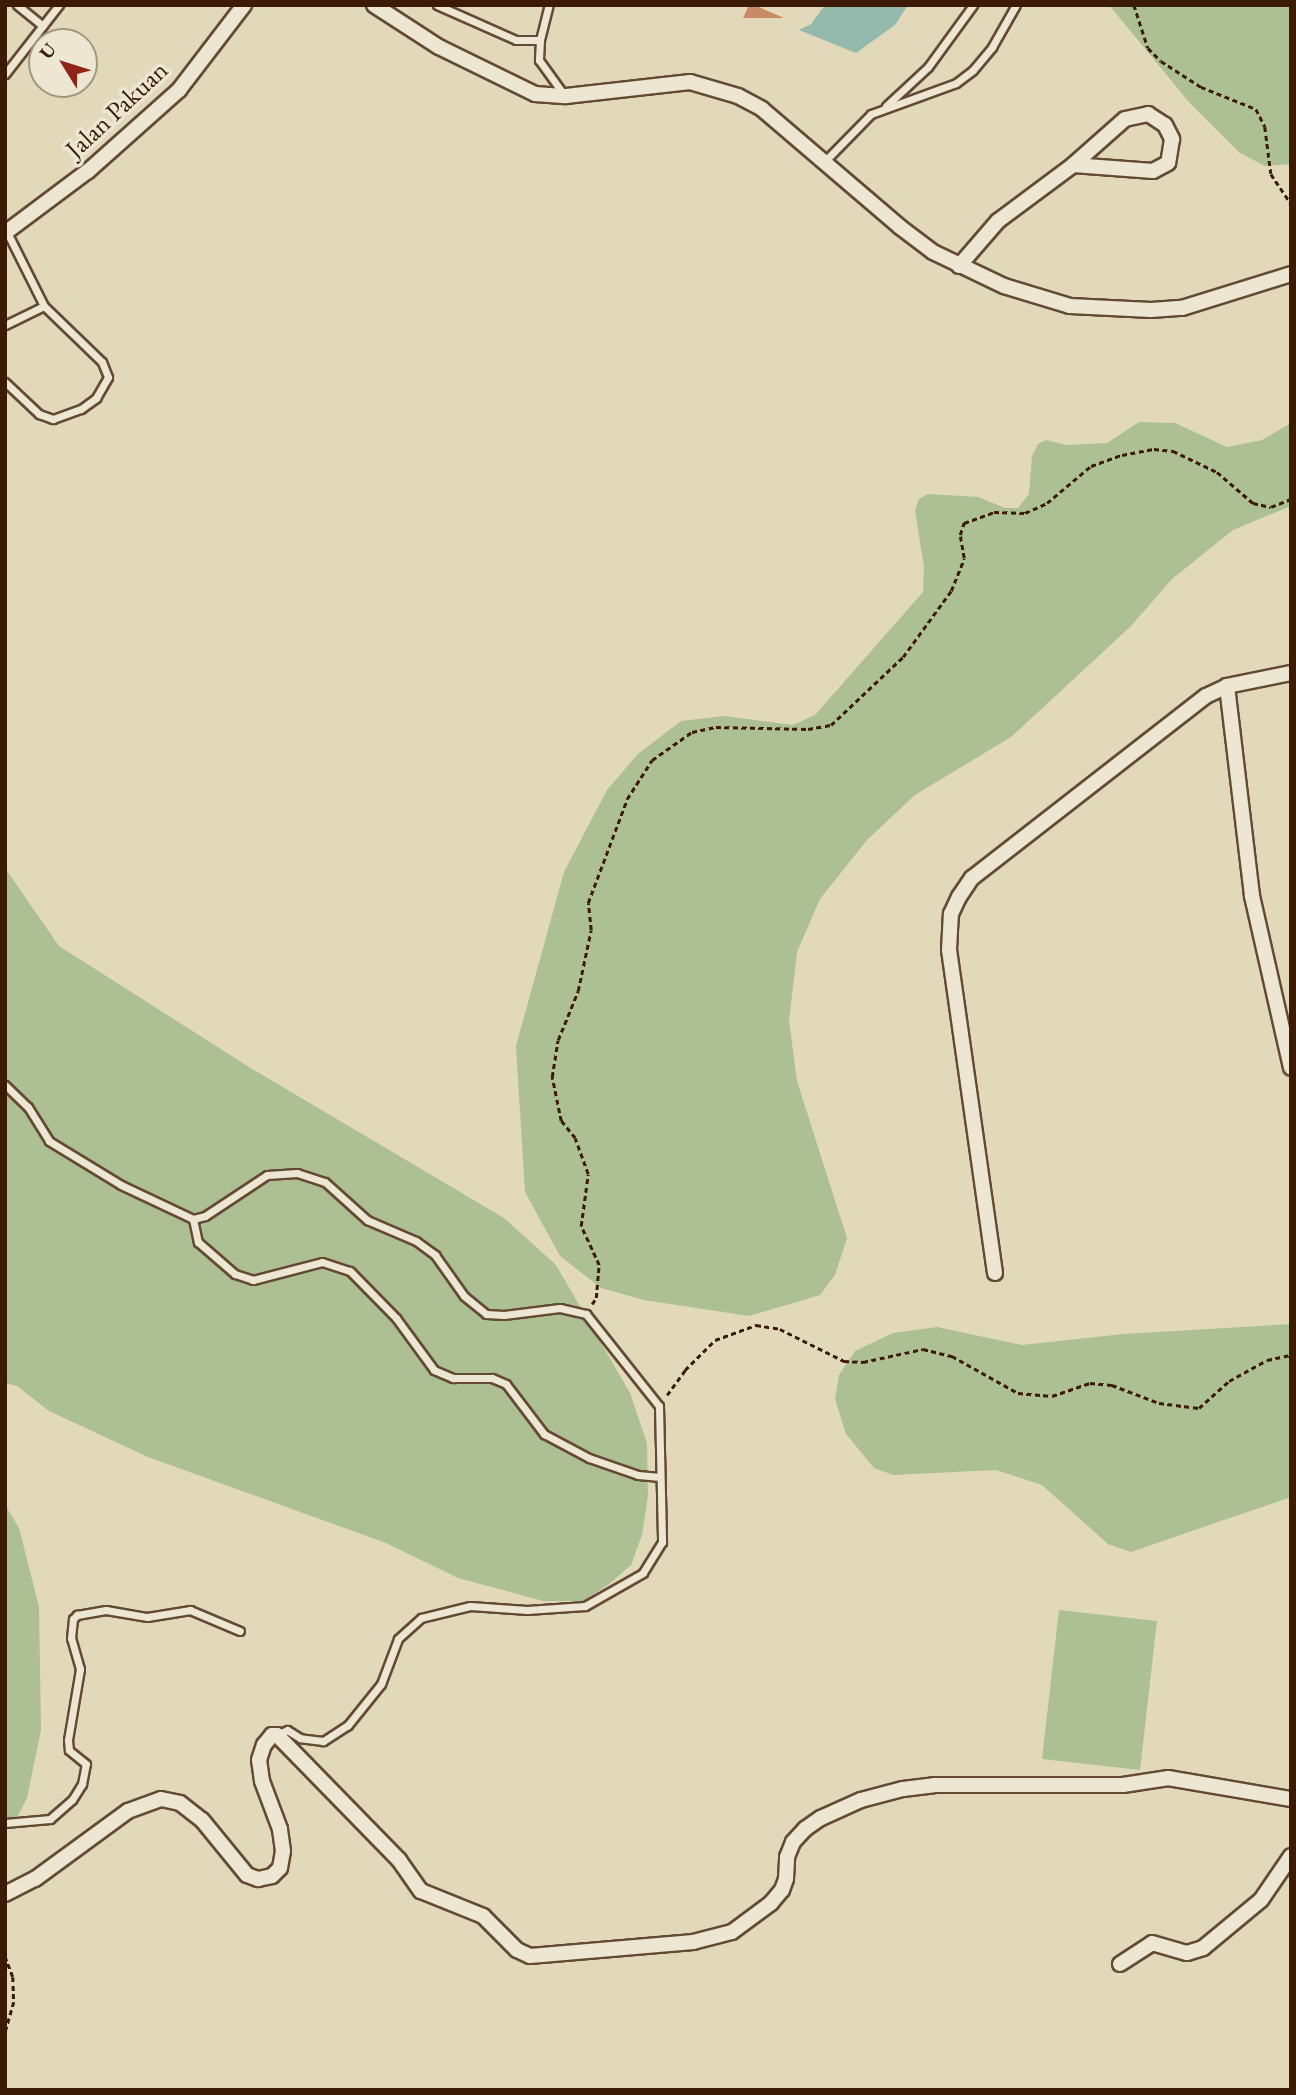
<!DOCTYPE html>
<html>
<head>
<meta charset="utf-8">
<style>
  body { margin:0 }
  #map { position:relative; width:1296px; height:2095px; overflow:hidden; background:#e1d9b9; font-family:"EB Garamond",serif }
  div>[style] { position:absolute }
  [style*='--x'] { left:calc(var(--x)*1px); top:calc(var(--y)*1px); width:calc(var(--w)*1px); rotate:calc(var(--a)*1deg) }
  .green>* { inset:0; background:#adc093 }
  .water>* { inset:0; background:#94baad }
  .building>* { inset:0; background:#cb8a66 }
  .path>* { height:2.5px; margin-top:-1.25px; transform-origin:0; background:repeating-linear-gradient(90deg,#3b1b05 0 5px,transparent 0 8.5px) }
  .roads { filter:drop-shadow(2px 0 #644a32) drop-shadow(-2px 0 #644a32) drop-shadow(0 2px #644a32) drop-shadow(0 -2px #644a32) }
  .lane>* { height:7px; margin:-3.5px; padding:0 3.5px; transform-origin:3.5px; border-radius:3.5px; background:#ece6d2 }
  .street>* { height:14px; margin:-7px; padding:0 7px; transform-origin:7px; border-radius:7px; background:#ece6d2 }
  span { translate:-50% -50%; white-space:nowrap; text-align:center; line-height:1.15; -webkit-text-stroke:7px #ece6d2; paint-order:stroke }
  .street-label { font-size:26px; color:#3b1b05 }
  .frame { position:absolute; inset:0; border:7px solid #3b1b05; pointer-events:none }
  .north { position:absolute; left:28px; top:28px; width:70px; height:70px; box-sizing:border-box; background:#ece6d2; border:2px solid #a59580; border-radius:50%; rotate:308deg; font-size:19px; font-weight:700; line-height:28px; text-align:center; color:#3b1b05 }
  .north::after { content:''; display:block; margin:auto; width:24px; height:32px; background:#8f2418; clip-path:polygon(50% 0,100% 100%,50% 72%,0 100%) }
</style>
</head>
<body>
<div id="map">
  <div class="green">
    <i style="clip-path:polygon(1109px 5px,1291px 5px,1291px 164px,1265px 166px,1240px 153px,1188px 101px)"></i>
    <i style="clip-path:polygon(1139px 422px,1175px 423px,1227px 447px,1262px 440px,1291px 423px,1291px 506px,1233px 530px,1172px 579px,1131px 626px,1011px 737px,915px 795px,867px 840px,820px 899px,797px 952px,789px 1021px,797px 1081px,847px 1238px,835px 1275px,820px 1295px,749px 1316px,644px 1300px,601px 1288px,560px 1256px,525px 1192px,516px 1046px,564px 872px,607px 790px,638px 754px,681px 721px,724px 716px,793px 725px,815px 715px,923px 592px,924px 567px,915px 510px,919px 499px,928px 494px,978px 497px,1005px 508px,1018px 508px,1029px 494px,1032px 456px,1038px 444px,1046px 440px,1066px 445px,1107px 443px)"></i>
    <i style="clip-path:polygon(5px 868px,59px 946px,249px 1067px,504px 1218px,556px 1265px,630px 1393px,647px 1443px,648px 1496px,642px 1535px,631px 1565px,608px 1585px,583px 1601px,543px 1601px,458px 1578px,386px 1543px,148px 1457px,49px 1411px,17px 1386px,5px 1383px)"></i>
    <i style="clip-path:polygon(1291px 1324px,1291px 1497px,1131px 1552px,1108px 1544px,1042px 1485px,996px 1470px,893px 1475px,874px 1468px,846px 1434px,835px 1399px,839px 1375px,855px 1351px,893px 1333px,937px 1327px,1022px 1345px,1123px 1334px)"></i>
    <i style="clip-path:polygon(5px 1505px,19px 1528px,39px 1607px,41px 1730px,27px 1798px,16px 1819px,5px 1826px)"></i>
    <i style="clip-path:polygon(1059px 1610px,1157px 1621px,1140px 1770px,1042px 1759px)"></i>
  </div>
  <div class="water">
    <i style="clip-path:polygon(825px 5px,908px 5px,895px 25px,856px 53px,799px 30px,811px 24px)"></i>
  </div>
  <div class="building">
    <i style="clip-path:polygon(749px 5px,754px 5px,784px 18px,743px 18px)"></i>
  </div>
  <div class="path">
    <i style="--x:1134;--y:5;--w:45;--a:72"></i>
    <i style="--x:1148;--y:48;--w:18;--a:45"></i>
    <i style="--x:1161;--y:61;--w:48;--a:33"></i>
    <i style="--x:1201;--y:87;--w:59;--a:21.8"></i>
    <i style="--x:1256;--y:109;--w:20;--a:63"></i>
    <i style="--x:1265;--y:127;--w:47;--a:82.7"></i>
    <i style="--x:1271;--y:174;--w:36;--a:56"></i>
    <i style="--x:802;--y:6;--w:1;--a:-90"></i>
    <i style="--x:592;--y:1304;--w:7;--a:-56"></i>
    <i style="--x:596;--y:1298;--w:33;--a:-85"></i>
    <i style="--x:599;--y:1265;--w:43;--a:-114.8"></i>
    <i style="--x:581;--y:1226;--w:52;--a:-82.3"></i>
    <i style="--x:588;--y:1174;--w:38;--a:-110"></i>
    <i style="--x:575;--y:1138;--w:22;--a:-129"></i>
    <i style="--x:561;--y:1121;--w:45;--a:-101.6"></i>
    <i style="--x:552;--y:1077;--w:37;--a:-81"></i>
    <i style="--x:558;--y:1040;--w:53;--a:-67.8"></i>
    <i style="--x:578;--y:991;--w:62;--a:-78"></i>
    <i style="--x:591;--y:930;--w:27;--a:-96"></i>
    <i style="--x:588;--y:903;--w:111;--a:-69.4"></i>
    <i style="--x:627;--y:799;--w:46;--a:-57.3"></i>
    <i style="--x:652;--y:760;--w:49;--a:-35"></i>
    <i style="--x:692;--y:732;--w:25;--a:-12"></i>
    <i style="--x:716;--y:727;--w:92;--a:1.2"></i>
    <i style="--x:808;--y:729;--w:23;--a:-10"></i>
    <i style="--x:831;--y:725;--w:99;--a:-43.4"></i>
    <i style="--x:903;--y:657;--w:82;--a:-54"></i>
    <i style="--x:951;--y:591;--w:35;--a:-68"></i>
    <i style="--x:964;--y:558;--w:23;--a:-100"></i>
    <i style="--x:960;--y:535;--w:13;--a:-72"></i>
    <i style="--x:964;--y:523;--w:32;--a:-20"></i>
    <i style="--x:994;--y:512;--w:31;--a:2"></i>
    <i style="--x:1025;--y:513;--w:24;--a:-24"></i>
    <i style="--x:1047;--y:503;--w:57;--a:-40.1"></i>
    <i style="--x:1091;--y:466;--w:33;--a:-20"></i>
    <i style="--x:1122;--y:455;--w:33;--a:-11"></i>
    <i style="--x:1154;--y:449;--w:19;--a:6"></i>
    <i style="--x:1173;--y:451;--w:49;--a:25.5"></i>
    <i style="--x:1217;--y:472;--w:48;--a:40.7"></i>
    <i style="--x:1253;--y:503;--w:18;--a:13"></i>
    <i style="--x:1271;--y:507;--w:22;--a:-22"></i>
    <i style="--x:667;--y:1395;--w:31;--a:-54"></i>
    <i style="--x:685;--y:1370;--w:42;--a:-45"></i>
    <i style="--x:715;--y:1340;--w:44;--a:-20.1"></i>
    <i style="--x:756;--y:1325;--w:24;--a:9"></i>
    <i style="--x:780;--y:1329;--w:72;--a:26.6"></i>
    <i style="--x:844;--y:1361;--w:19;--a:3"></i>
    <i style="--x:863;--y:1362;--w:61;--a:-12.2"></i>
    <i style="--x:923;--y:1349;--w:30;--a:14"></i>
    <i style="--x:952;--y:1356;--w:76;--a:29.3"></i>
    <i style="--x:1018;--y:1393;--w:34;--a:5"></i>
    <i style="--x:1052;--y:1396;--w:40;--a:-18.9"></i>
    <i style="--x:1090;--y:1383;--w:22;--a:5"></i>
    <i style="--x:1112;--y:1385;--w:50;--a:21"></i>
    <i style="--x:1159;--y:1403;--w:40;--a:7.1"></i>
    <i style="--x:1199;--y:1408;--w:40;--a:-42"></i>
    <i style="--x:1229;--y:1381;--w:43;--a:-28.9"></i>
    <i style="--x:1267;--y:1360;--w:25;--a:-12"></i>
    <i style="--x:5;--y:1956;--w:22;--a:69"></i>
    <i style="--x:13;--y:1977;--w:25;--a:88"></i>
    <i style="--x:14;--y:2002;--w:33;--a:106"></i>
  </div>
  <div class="roads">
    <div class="lane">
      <i style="--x:17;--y:5;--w:33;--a:39"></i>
      <i style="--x:437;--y:5;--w:86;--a:23.9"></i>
      <i style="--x:516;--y:40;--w:24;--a:0"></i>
      <i style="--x:540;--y:40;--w:36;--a:-76"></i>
      <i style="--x:540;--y:40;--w:20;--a:93"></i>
      <i style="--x:539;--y:60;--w:44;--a:54.2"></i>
      <i style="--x:5;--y:74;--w:88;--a:-52"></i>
      <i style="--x:886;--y:106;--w:57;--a:-42.9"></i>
      <i style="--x:928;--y:67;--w:77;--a:-54"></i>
      <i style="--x:824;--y:162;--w:67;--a:-45.6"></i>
      <i style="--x:871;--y:114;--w:90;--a:-20"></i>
      <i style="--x:956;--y:83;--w:21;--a:-37"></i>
      <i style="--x:973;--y:70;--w:30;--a:-50"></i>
      <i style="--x:992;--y:47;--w:48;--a:-60.3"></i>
      <i style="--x:5;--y:325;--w:43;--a:-26"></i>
      <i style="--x:5;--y:382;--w:47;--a:43.3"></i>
      <i style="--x:39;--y:414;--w:15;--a:20"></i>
      <i style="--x:53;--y:419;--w:30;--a:-20"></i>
      <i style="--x:81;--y:409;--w:19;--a:-36"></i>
      <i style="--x:96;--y:398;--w:24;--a:-60"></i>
      <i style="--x:108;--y:377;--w:16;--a:-112"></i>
      <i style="--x:102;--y:362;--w:81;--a:-136"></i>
      <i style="--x:44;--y:306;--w:83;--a:-116.6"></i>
      <i style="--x:5;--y:1085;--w:32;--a:44"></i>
      <i style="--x:28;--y:1107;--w:40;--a:58"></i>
      <i style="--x:49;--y:1141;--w:84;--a:31.4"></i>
      <i style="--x:121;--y:1185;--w:80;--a:25.3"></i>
      <i style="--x:193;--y:1219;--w:12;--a:-14"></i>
      <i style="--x:205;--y:1216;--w:74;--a:-33.5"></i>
      <i style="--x:267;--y:1175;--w:30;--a:-4"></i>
      <i style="--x:297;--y:1173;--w:29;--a:18"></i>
      <i style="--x:325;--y:1182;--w:57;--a:42.1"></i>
      <i style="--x:367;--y:1220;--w:53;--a:23.2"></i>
      <i style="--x:416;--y:1241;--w:24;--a:36"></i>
      <i style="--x:435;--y:1255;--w:50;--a:54.7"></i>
      <i style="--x:464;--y:1296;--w:28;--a:39"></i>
      <i style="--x:486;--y:1314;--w:18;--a:3"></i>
      <i style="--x:504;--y:1315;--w:56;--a:-7.1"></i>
      <i style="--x:560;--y:1308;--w:27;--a:13"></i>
      <i style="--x:586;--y:1314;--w:117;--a:51.6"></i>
      <i style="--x:659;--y:1406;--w:136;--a:88.7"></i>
      <i style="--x:662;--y:1542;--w:36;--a:122"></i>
      <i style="--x:643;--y:1573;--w:67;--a:150.4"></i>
      <i style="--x:585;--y:1606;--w:58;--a:176.1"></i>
      <i style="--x:527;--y:1610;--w:57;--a:-176"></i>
      <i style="--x:470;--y:1606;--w:50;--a:166.2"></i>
      <i style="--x:421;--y:1618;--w:31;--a:138"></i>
      <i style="--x:398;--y:1639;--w:48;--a:110.7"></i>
      <i style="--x:381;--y:1684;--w:53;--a:128.8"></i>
      <i style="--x:348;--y:1725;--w:30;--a:147"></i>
      <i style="--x:323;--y:1741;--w:23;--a:-173"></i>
      <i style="--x:300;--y:1738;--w:15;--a:-148"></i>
      <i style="--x:287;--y:1730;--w:11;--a:153"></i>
      <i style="--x:193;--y:1219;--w:24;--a:78"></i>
      <i style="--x:198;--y:1242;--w:49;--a:40.9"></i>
      <i style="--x:235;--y:1274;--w:19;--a:18"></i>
      <i style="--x:253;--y:1280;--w:71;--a:-14.6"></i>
      <i style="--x:322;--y:1262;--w:29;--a:18"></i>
      <i style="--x:350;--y:1271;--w:66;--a:45.6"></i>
      <i style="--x:396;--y:1318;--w:64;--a:53.8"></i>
      <i style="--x:434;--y:1370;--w:21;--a:23"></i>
      <i style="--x:453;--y:1378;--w:39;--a:0"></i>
      <i style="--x:492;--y:1378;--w:15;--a:23"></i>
      <i style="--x:506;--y:1384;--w:63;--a:52.8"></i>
      <i style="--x:544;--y:1434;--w:51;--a:28.1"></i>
      <i style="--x:589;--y:1458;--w:52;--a:19.1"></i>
      <i style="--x:638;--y:1475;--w:22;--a:5"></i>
      <i style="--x:5;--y:1823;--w:45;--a:-5.1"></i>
      <i style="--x:50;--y:1819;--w:29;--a:-41"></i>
      <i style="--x:72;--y:1800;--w:19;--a:-58"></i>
      <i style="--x:82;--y:1784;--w:20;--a:-79"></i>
      <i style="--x:86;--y:1764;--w:22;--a:-141"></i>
      <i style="--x:69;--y:1750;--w:10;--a:-96"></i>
      <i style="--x:68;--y:1740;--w:72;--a:-80.4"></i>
      <i style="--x:80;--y:1669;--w:32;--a:-106"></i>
      <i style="--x:71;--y:1638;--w:19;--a:-84"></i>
      <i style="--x:73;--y:1619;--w:6;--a:-45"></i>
      <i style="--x:77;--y:1615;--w:29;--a:-10"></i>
      <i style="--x:106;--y:1610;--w:42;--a:9.7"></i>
      <i style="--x:147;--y:1617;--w:44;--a:-9.2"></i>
      <i style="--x:190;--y:1610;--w:54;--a:22.8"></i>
    </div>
    <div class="street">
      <i style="--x:374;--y:5;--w:77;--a:32.9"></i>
      <i style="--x:439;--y:47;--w:107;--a:26.1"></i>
      <i style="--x:535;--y:94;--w:31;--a:4"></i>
      <i style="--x:566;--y:96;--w:125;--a:-6.4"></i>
      <i style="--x:690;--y:82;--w:50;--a:16.3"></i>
      <i style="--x:738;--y:96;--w:27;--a:28"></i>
      <i style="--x:762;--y:109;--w:182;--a:40.5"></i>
      <i style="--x:900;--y:227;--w:41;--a:37.1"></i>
      <i style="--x:933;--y:252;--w:79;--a:25.6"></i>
      <i style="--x:1004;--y:286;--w:69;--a:16.9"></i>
      <i style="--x:1070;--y:306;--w:81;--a:2.8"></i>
      <i style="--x:1151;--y:310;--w:31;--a:-4"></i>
      <i style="--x:1182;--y:308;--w:114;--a:-17.3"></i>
      <i style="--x:5;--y:233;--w:104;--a:-36.8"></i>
      <i style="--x:88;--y:171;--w:122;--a:-41.7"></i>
      <i style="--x:179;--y:90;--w:107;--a:-52.6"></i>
      <i style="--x:959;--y:266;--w:60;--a:-49.1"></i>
      <i style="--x:998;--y:221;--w:94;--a:-36.7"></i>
      <i style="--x:1073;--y:165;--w:69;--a:-41.5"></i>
      <i style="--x:1125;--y:119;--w:24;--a:-12"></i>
      <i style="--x:1148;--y:114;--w:20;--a:33"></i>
      <i style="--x:1165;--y:125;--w:16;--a:63"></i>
      <i style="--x:1172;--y:139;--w:24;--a:99"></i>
      <i style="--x:1168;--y:163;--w:17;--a:152"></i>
      <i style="--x:1153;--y:171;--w:80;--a:-175.7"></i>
      <i style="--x:1227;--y:686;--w:211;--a:83.2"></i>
      <i style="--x:1252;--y:896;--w:176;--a:77.2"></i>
      <i style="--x:995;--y:1273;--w:326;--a:-98.1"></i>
      <i style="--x:949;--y:950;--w:36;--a:-87"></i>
      <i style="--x:951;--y:914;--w:19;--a:-65"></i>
      <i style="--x:959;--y:897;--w:23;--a:-56"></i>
      <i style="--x:972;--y:878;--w:296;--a:-37.9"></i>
      <i style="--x:1206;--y:696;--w:23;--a:-25"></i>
      <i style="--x:1227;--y:686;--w:65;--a:-11.5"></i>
      <i style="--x:5;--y:1894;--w:34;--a:-27"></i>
      <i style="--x:35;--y:1879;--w:115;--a:-36.2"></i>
      <i style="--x:128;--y:1811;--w:35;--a:-20"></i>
      <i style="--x:161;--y:1799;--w:19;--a:12"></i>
      <i style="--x:180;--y:1803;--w:28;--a:38"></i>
      <i style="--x:202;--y:1820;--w:71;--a:50.7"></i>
      <i style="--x:247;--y:1875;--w:12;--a:20"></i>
      <i style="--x:258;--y:1879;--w:14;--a:-12"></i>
      <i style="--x:272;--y:1876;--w:11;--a:-45"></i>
      <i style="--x:280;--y:1868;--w:17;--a:-80"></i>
      <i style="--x:283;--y:1851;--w:22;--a:-98"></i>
      <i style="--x:280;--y:1829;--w:51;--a:-110.6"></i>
      <i style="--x:262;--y:1781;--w:21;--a:-98"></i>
      <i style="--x:259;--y:1760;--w:16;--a:-72"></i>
      <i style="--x:264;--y:1745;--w:13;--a:-51"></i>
      <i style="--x:272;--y:1735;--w:5;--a:0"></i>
      <i style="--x:277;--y:1735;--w:175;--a:45.7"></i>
      <i style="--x:399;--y:1860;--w:38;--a:55"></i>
      <i style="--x:421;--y:1891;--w:67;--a:22"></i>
      <i style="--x:483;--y:1916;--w:48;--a:45"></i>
      <i style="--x:517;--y:1950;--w:14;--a:25"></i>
      <i style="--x:530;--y:1956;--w:164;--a:-4.9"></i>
      <i style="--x:693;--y:1942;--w:40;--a:-14.4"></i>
      <i style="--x:732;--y:1932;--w:49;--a:-36.6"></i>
      <i style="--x:771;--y:1903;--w:17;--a:-50"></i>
      <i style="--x:782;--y:1890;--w:12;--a:-70"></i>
      <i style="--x:786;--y:1879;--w:22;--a:-87"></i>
      <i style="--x:787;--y:1857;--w:16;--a:-68"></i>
      <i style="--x:793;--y:1842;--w:18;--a:-47"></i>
      <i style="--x:805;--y:1829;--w:19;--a:-35"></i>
      <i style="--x:821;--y:1818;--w:44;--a:-24.2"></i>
      <i style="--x:861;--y:1800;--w:43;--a:-14.7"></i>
      <i style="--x:903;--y:1789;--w:31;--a:-7"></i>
      <i style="--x:934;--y:1785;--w:189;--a:0"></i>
      <i style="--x:1123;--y:1785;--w:46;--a:-8.8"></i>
      <i style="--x:1168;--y:1778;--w:125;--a:9.7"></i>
      <i style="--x:1120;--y:1964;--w:38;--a:-33"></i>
      <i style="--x:1152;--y:1943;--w:36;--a:16"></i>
      <i style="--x:1187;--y:1953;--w:17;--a:-17"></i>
      <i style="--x:1203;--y:1948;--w:75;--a:-39.6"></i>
      <i style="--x:1261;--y:1900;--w:53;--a:-55.7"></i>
    </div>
  </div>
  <div class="street-label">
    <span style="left:117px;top:110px;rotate:-43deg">Jalan Pakuan</span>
  </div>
  <div class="frame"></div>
  <div class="north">U</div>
</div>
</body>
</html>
